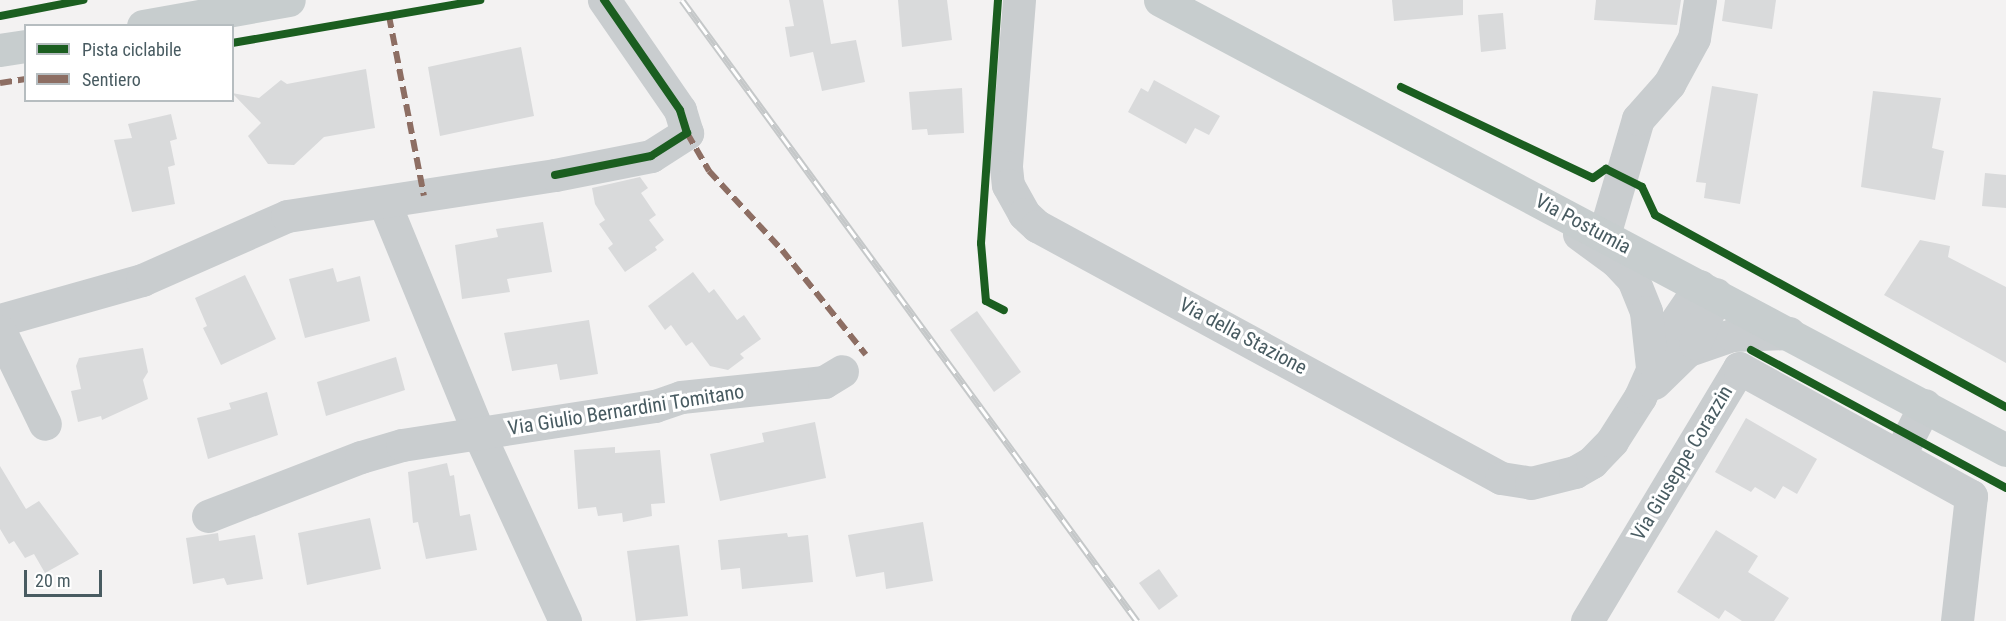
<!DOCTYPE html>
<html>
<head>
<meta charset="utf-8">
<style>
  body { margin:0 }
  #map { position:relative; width:2006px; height:621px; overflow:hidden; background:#f3f2f2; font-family:"Roboto Condensed",sans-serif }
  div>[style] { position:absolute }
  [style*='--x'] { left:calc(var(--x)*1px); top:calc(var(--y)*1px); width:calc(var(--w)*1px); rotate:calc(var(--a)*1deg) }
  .building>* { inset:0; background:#d9dadb }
  .minor>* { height:33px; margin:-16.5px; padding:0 16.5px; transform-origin:16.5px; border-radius:16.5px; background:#c9cdcf }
  .major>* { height:33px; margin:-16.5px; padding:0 16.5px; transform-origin:16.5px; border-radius:16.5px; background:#c7cdce }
  .rail>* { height:7px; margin-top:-3.5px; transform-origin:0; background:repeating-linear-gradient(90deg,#fff 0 14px,#c5c8c9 0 28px); box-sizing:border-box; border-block:2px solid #c5c8c9 }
  .quiet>* { height:6px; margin-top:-3px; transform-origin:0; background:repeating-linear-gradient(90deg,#8d6e63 0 12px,transparent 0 18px) }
  .cycleway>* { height:8px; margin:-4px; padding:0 4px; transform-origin:4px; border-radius:4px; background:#1b5e20 }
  span { translate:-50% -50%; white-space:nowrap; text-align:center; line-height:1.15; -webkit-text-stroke:6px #fff; paint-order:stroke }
  .street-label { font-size:20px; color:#485b61 }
  .legend { position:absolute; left:24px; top:24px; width:210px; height:78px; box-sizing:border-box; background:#fff; border:2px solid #b6bdc0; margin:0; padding:8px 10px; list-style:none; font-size:18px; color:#485b61 }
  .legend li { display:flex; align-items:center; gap:12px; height:30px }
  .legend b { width:30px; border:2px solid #b6bdc0 }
  .scale { position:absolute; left:24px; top:570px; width:78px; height:27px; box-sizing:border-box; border:3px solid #485b61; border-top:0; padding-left:8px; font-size:18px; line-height:21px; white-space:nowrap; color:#485b61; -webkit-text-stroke:4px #fff; paint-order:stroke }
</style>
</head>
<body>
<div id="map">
  <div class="building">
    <i style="clip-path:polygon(789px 0,823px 0,831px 44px,856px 40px,865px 82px,822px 91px,813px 52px,790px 57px,785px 27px,794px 26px)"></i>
    <i style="clip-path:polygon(898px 0,947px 0,952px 40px,902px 47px)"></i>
    <i style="clip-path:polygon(1392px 0,1463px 0,1463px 15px,1394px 21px)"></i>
    <i style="clip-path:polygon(1596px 0,1681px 0,1677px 25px,1594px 20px)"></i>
    <i style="clip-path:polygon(1725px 0,1776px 0,1772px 29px,1722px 21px)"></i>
    <i style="clip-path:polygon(1503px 13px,1506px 49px,1481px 52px,1478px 15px)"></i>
    <i style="clip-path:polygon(521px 47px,534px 116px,440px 136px,428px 67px)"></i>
    <i style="clip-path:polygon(366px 69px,375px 128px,324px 137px,294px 165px,268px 164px,248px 136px,261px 123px,232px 93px,259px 98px,281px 80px,287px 84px)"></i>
    <i style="clip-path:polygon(1154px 80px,1220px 116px,1209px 135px,1195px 128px,1186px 144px,1128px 112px,1141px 88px,1148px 92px)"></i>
    <i style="clip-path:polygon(1712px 86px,1758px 94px,1740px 204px,1704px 198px,1706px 183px,1696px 182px)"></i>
    <i style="clip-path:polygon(962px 88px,964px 133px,928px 135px,927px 129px,912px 130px,909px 92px)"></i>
    <i style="clip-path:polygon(1873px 91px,1941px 98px,1932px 148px,1944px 151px,1935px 200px,1861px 187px)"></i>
    <i style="clip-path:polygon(171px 114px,177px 139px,170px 141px,175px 165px,168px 167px,175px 204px,132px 212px,114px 140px,132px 138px,128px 124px)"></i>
    <i style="clip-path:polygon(1985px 173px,2006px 175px,2006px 208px,1982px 206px)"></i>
    <i style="clip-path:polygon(640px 177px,648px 188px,641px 193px,656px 215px,649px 220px,664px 240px,655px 247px,657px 250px,625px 272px,608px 248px,613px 244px,599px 224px,605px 220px,595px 204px,592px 188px)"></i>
    <i style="clip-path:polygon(543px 222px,552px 272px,507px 279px,510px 292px,462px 299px,455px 245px,498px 237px,496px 229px)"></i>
    <i style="clip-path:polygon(1920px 240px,1950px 246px,1948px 257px,2006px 287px,2006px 363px,1884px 295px)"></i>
    <i style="clip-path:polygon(333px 268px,337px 282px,360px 276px,370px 321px,305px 338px,289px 279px)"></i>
    <i style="clip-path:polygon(693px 272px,709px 293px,714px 289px,737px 320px,744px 315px,761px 339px,740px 354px,744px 358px,728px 370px,710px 366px,692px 342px,686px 346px,671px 325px,665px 330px,648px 306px)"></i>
    <i style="clip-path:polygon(245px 275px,276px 339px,221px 365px,203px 328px,207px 326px,195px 298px)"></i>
    <i style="clip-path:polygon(977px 311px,1021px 372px,994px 392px,950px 330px)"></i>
    <i style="clip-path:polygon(589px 320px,598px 374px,560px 380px,557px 364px,512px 371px,504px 333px)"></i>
    <i style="clip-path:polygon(143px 348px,148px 372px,143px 380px,148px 399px,102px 420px,101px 416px,78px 422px,71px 391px,81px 389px,76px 366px,79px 358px)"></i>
    <i style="clip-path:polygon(396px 357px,405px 390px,326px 416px,317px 382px)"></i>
    <i style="clip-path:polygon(267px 392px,278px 435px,208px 459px,197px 418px,231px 409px,229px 403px)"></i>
    <i style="clip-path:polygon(1746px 418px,1817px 459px,1797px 494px,1783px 486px,1775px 499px,1755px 487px,1751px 492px,1715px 472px)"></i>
    <i style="clip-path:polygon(815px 422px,826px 478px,720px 501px,710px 454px,764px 442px,762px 433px)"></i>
    <i style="clip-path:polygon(615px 447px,615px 453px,660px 450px,665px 503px,651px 504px,652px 516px,623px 522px,622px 513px,598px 516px,596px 507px,578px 509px,574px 450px)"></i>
    <i style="clip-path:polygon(447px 463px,450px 476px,454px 475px,460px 516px,470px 514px,477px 550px,426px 559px,418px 522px,413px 523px,408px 472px)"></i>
    <i style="clip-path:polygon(0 466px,26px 509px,39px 501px,79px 554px,45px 573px,34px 554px,25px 558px,14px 541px,9px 544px,0 529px)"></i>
    <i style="clip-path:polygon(370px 518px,381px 569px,307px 585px,298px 533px)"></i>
    <i style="clip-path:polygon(923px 522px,933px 581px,886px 589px,884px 572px,856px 577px,848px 535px)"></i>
    <i style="clip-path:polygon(1716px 530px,1758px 556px,1748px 572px,1789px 598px,1774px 621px,1742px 621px,1725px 610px,1719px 619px,1677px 592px)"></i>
    <i style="clip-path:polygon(218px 533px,219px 541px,255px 535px,263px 579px,227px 585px,224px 578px,193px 584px,186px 538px)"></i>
    <i style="clip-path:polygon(787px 533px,788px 537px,808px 535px,813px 582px,742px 589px,740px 568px,721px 570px,718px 540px)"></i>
    <i style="clip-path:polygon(679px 545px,688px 616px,636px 621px,627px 551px)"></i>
    <i style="clip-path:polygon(1159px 569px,1178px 596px,1159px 610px,1139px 583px)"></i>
  </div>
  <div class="minor">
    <i style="--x:1019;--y:0;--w:168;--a:94.5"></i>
    <i style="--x:1006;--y:167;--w:18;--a:84"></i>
    <i style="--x:1008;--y:185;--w:33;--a:61"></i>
    <i style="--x:1024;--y:214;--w:18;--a:43"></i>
    <i style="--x:1037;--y:226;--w:528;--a:28.51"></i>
    <i style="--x:1501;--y:478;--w:30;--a:9"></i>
    <i style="--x:1531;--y:483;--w:45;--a:-14"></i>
    <i style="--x:1575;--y:472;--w:20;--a:-30"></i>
    <i style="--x:1592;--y:462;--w:29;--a:-46"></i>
    <i style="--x:1612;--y:441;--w:52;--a:-57.5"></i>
    <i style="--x:1640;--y:397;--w:73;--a:-65.9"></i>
    <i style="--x:1670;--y:330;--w:53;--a:-55.7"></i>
    <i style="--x:384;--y:202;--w:251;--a:67.7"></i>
    <i style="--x:479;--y:434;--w:206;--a:65.3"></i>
    <i style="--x:1579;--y:234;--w:46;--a:36.1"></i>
    <i style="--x:1616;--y:261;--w:25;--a:47"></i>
    <i style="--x:1633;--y:279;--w:35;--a:68"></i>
    <i style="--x:1646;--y:312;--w:55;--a:83.8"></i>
    <i style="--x:1604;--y:235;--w:121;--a:-73.7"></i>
    <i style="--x:1638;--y:119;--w:47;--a:-48.5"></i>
    <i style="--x:1669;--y:84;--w:52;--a:-61.5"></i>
    <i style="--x:1694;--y:38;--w:38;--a:-81"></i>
    <i style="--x:0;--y:320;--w:148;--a:-15.7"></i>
    <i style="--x:142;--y:280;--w:158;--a:-23.8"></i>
    <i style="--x:287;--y:216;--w:271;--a:-8.7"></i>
    <i style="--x:555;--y:175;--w:98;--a:-11.2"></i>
    <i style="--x:651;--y:156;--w:43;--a:-32.6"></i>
    <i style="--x:687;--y:133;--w:24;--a:-107"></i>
    <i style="--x:680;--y:110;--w:134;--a:-124.6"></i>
    <i style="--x:0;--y:331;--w:103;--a:64.2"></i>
    <i style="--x:1686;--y:351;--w:49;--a:-19.2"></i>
    <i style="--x:1732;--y:335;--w:57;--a:-2"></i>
    <i style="--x:1654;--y:383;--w:57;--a:-44.3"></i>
    <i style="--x:1695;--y:343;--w:53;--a:-66.8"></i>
    <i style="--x:1899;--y:456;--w:57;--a:-63"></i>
    <i style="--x:208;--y:516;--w:164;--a:-21.1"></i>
    <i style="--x:361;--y:457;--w:43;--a:-16.3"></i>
    <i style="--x:402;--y:445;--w:256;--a:-8.8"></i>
    <i style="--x:655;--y:406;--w:28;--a:-19"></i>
    <i style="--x:681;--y:397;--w:144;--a:-6"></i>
    <i style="--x:824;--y:382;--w:21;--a:-31"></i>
    <i style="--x:1587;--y:621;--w:295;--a:-59"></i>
    <i style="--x:1739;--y:368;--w:265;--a:28.9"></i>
    <i style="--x:1971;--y:496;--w:126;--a:96.4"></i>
  </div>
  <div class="major">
    <i style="--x:1160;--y:0;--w:958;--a:28.01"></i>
    <i style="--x:143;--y:26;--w:148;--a:-10.1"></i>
    <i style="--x:0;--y:50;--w:26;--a:-9"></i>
  </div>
  <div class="rail">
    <i style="--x:682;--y:0;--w:770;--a:53.77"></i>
  </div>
  <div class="quiet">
    <i style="--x:389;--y:16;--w:183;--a:79"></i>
    <i style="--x:0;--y:83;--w:26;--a:-9"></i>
    <i style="--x:687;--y:133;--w:44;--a:59.9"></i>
    <i style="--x:709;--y:171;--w:108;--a:47.3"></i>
    <i style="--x:782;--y:250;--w:134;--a:51.3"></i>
  </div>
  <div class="cycleway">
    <i style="--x:998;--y:0;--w:244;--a:94"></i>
    <i style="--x:981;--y:243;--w:58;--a:85.1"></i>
    <i style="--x:986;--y:301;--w:20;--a:27"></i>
    <i style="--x:0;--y:16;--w:85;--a:-10.9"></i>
    <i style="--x:232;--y:43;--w:252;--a:-9.8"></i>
    <i style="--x:1401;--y:87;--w:212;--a:25.4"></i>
    <i style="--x:1593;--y:178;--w:16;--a:-35"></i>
    <i style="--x:1606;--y:169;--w:40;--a:26.6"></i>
    <i style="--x:1642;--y:187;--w:31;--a:65"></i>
    <i style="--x:1655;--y:215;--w:400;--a:28.7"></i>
    <i style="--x:555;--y:175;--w:98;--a:-11.2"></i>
    <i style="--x:651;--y:156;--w:43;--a:-32.6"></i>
    <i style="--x:687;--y:133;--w:24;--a:-107"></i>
    <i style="--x:680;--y:110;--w:134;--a:-124.6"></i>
    <i style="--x:1751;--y:350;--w:290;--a:28.4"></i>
  </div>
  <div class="street-label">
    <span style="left:1583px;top:224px;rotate:28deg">Via Postumia</span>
    <span style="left:1243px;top:336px;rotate:28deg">Via della Stazione</span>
    <span style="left:626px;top:410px;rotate:-9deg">Via Giulio Bernardini Tomitano</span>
    <span style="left:1682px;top:463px;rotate:-59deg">Via Giuseppe Corazzin</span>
  </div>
  <ul class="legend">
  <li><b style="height:8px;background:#1b5e20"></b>Pista ciclabile</li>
  <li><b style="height:8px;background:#8d6e63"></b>Sentiero</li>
  </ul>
  <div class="scale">20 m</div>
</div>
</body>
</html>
